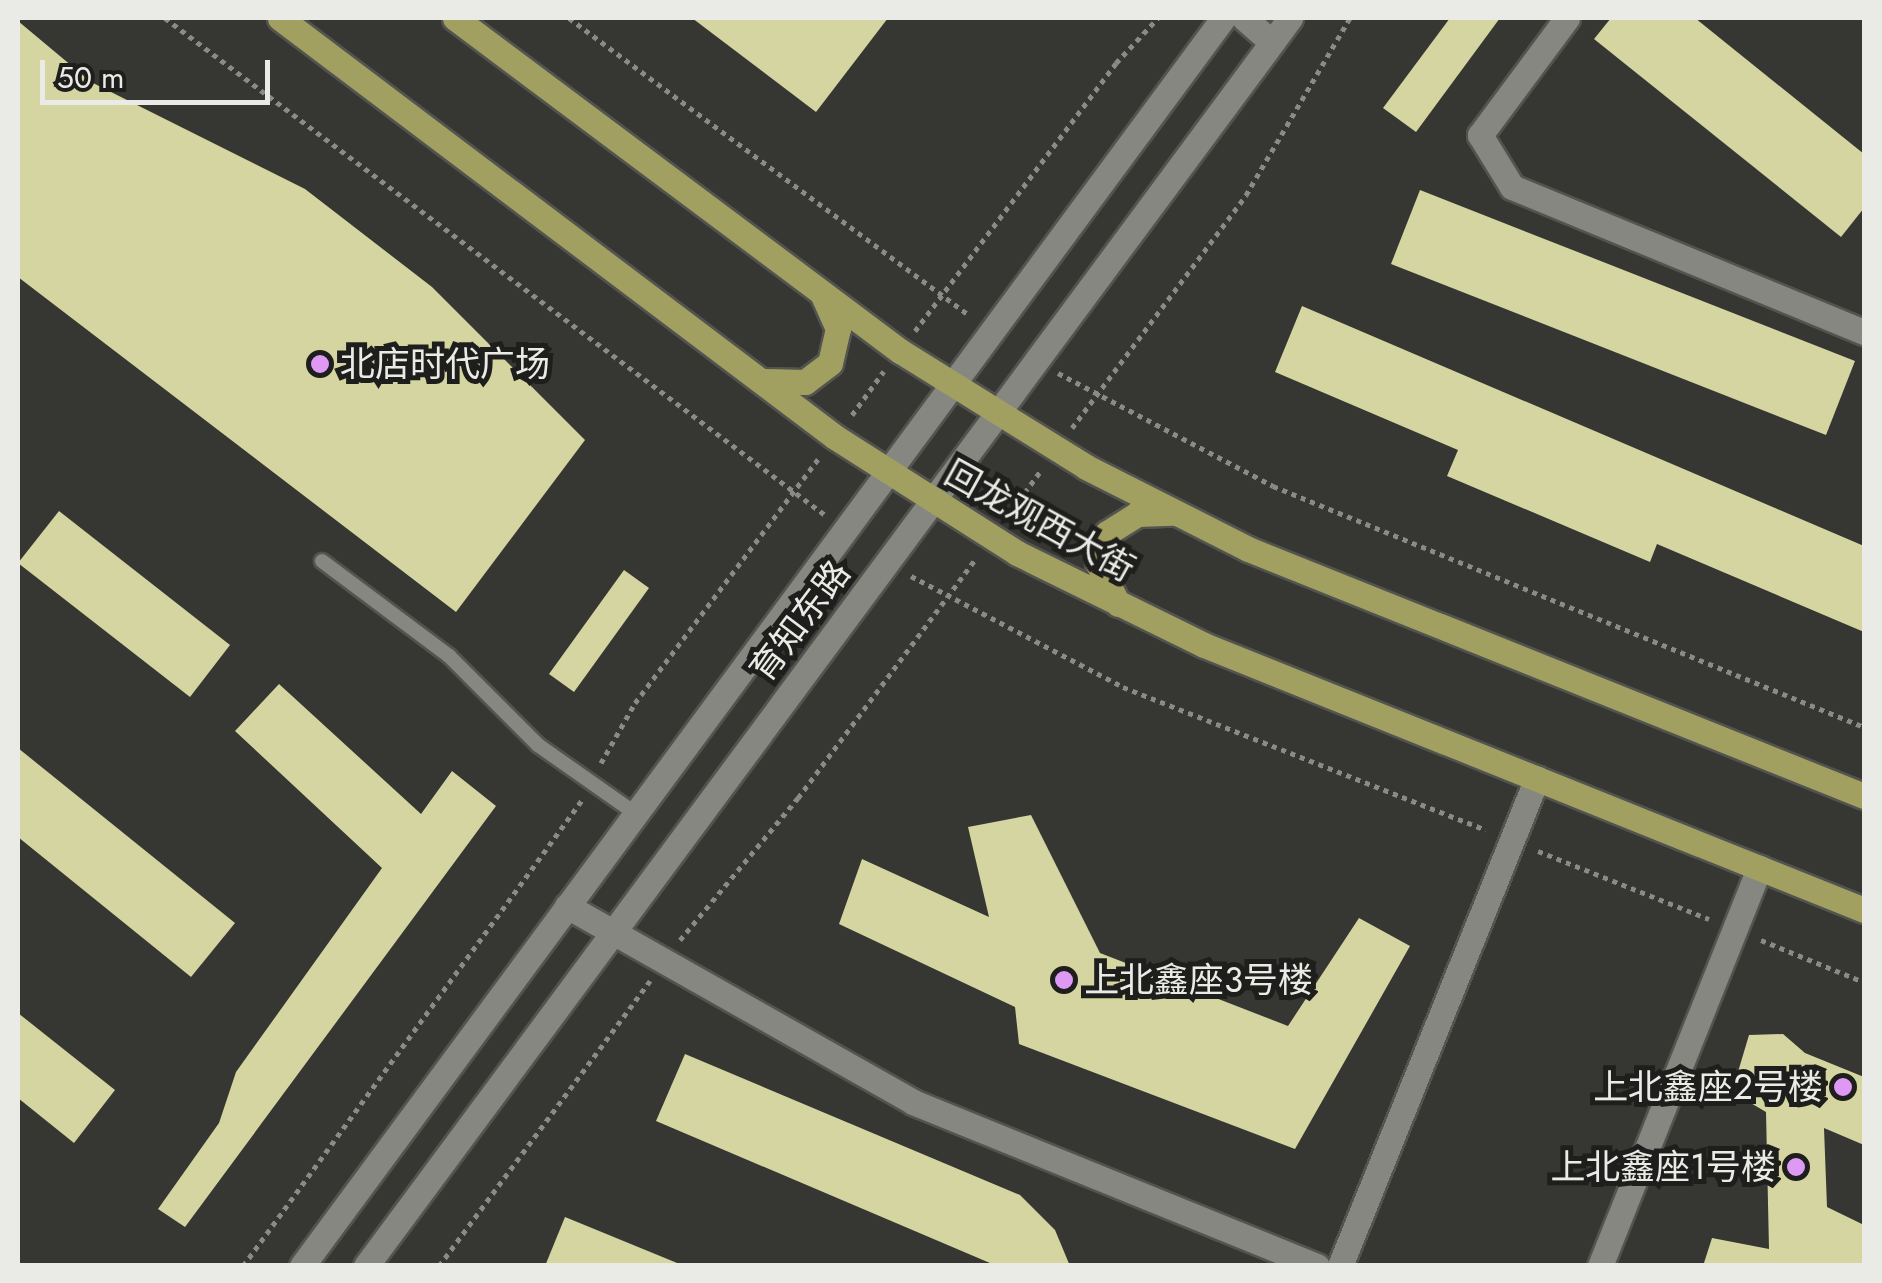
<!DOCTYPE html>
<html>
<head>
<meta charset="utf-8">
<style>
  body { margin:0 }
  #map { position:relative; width:1882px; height:1283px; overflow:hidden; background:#363732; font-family:Jost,"Noto Sans SC",sans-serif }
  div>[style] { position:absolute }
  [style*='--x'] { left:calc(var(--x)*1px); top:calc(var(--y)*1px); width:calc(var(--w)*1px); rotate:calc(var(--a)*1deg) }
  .building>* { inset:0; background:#d5d5a1 }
  .path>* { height:5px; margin-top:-2.5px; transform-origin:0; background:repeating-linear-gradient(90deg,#8a8b87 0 5px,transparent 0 10px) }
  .roads { filter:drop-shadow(2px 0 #53534f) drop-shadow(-2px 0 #53534f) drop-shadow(0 2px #53534f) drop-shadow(0 -2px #53534f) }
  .service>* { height:14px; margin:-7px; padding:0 7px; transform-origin:7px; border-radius:7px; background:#878782 }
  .minor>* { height:25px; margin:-12.5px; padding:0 12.5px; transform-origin:12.5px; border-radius:12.5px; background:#878782 }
  .secondary>* { height:25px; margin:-12.5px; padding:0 12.5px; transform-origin:12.5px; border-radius:12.5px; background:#878782 }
  .primary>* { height:25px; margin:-12.5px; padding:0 12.5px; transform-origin:12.5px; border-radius:12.5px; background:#a1a060 }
  .dots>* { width:28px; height:28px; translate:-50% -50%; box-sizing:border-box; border:5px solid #1e1e1c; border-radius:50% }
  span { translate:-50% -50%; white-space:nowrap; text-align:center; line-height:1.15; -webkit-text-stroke:10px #1e1e1c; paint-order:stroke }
  .poi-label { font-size:35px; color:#eaeae7 }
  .left { translate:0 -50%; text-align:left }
  .right { translate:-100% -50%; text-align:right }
  .street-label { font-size:35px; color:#eaeae7 }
  .frame { position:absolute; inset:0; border:20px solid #eaeae7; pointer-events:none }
  .scale { position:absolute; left:40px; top:60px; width:230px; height:45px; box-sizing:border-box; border:5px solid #eaeae7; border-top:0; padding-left:12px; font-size:30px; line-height:35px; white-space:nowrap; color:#eaeae7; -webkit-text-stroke:8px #1e1e1c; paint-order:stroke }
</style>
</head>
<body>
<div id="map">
  <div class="building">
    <i style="clip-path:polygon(692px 18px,888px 18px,816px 112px)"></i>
    <i style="clip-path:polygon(1450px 18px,1500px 18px,1416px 132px,1383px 108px)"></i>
    <i style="clip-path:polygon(1611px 18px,1695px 18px,1864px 154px,1864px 208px,1841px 237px,1594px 39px)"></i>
    <i style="clip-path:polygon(18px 21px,91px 82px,305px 189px,432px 287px,585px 440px,456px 612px,18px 277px)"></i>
    <i style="clip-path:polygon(1420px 190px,1855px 361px,1826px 435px,1391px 264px)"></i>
    <i style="clip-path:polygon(1302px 306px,1864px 546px,1864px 632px,1657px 544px,1650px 562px,1447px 476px,1458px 450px,1275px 372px)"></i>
    <i style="clip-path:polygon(59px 511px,230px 645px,190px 697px,18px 563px)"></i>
    <i style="clip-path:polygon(624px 570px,649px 588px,574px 692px,549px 674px)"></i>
    <i style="clip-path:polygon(279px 684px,421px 814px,452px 771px,496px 806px,185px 1227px,158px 1209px,219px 1123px,236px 1072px,382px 868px,235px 731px)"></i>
    <i style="clip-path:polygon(18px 748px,235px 923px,191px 977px,18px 837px)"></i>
    <i style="clip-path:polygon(1031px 815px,1100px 953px,1288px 1026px,1359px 918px,1410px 946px,1295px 1149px,1019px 1044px,1015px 1007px,839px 924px,862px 859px,989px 917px,968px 827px)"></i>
    <i style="clip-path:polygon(18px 1013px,115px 1090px,74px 1143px,18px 1098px)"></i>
    <i style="clip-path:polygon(1783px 1034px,1805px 1053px,1864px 1077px,1864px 1145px,1824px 1128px,1827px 1207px,1864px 1225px,1864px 1266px,1703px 1266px,1712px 1238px,1769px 1249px,1766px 1112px,1732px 1092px,1749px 1035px)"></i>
    <i style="clip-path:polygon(685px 1054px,1020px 1195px,1055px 1230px,1070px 1266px,997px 1266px,656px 1121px)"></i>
    <i style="clip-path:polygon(565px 1217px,682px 1265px,682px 1266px,545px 1266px)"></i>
  </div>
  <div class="path">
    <i style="--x:165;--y:18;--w:826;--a:36.98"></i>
    <i style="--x:569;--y:18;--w:498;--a:36.6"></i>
    <i style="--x:915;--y:331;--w:335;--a:-53.1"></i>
    <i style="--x:1116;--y:63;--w:62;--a:-47"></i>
    <i style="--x:1058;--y:373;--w:243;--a:27.7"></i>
    <i style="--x:1273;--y:486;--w:638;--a:22.18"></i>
    <i style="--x:852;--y:415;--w:54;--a:-54"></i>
    <i style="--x:1072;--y:428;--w:291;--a:-53.2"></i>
    <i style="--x:1246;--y:195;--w:205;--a:-59.6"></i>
    <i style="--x:1007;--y:517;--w:59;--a:-53.9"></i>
    <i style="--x:911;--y:576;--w:239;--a:27.6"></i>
    <i style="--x:1123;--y:687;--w:390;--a:21.5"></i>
    <i style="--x:601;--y:763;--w:69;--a:-60.5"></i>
    <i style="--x:635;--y:703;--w:305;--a:-53.1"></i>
    <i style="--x:1538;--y:851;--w:184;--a:21.7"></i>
    <i style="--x:680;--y:940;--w:185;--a:-50.3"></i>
    <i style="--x:798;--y:798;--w:299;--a:-53.4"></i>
    <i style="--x:1761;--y:940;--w:111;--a:22.2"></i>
    <i style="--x:243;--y:1266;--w:576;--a:-53.97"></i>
    <i style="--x:439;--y:1266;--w:355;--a:-53.5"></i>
  </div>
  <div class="roads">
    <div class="service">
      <i style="--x:322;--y:561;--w:159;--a:36.8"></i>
      <i style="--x:449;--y:656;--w:126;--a:45"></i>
      <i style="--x:538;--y:745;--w:120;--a:35.1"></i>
    </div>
    <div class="minor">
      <i style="--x:1244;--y:18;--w:37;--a:41"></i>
      <i style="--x:1567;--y:18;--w:146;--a:126.6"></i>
      <i style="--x:1480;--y:135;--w:61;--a:58.4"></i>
      <i style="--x:1512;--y:187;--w:381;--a:22.4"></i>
      <i style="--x:567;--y:906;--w:398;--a:29.5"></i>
      <i style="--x:913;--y:1102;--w:436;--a:22.1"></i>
      <i style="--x:1340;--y:1266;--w:526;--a:-68.02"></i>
      <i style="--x:1600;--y:1266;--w:429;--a:-68.2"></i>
    </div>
    <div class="secondary">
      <i style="--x:302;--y:1266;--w:1551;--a:-53.57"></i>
      <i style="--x:366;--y:1266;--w:1553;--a:-53.48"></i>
    </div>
    <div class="primary">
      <i style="--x:280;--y:18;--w:695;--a:37.05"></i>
      <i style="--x:835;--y:437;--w:216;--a:32.5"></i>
      <i style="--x:1017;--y:553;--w:208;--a:26.2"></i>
      <i style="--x:1204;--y:645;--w:711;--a:21.88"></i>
      <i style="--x:455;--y:18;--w:556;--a:36.81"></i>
      <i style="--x:900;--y:351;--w:219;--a:31.9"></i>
      <i style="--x:1086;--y:467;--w:182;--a:26.8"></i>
      <i style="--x:1248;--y:549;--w:664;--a:21.85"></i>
      <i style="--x:765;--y:381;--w:40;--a:1.4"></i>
      <i style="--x:805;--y:382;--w:31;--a:-37"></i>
      <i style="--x:830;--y:363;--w:35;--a:-77"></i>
      <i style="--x:838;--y:329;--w:36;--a:-114"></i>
      <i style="--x:1118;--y:604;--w:45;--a:-116.6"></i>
      <i style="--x:1098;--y:564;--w:32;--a:-74"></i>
      <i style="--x:1107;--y:533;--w:36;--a:-32"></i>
      <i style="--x:1137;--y:514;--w:35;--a:-2"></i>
    </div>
  </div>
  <div class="dots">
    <i style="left:320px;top:364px;background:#dd99f3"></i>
    <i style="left:1064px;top:980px;background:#dd99f3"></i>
    <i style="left:1843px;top:1087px;background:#dd99f3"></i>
    <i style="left:1796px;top:1167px;background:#dd99f3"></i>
  </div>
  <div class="poi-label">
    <span class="left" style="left:340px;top:364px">北店时代广场</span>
    <span class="left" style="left:1084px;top:980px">上北鑫座3号楼</span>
    <span class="right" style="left:1823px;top:1087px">上北鑫座2号楼</span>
    <span class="right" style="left:1776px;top:1167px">上北鑫座1号楼</span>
  </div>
  <div class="street-label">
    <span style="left:1040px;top:521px;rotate:29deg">回龙观西大街</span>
    <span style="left:800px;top:621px;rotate:-53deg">育知东路</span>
  </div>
  <div class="frame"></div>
  <div class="scale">50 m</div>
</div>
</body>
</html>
